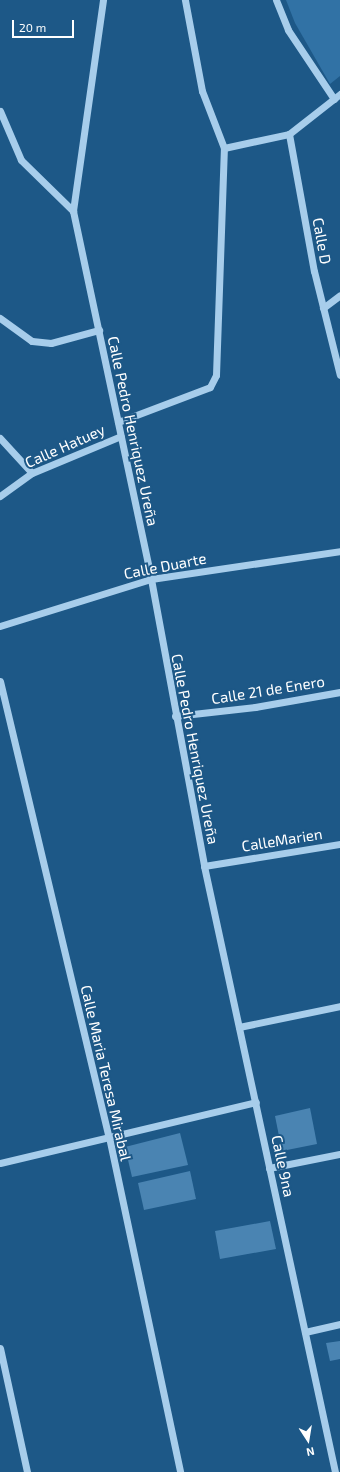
<!DOCTYPE html>
<html>
<head>
<meta charset="utf-8">
<style>
  body { margin:0 }
  #map { position:relative; width:340px; height:1472px; overflow:hidden; background:#1d5887; font-family:"Exo 2",sans-serif }
  div>[style] { position:absolute }
  [style*='--x'] { left:calc(var(--x)*1px); top:calc(var(--y)*1px); width:calc(var(--w)*1px); rotate:calc(var(--a)*1deg) }
  .green>* { inset:0; background:#3172a5 }
  .building>* { inset:0; background:#4a84b2 }
  .minor>* { height:7px; margin:-3.5px; padding:0 3.5px; transform-origin:3.5px; border-radius:3.5px; background:#a7cdeb }
  span { translate:-50% -50%; white-space:nowrap; text-align:center; line-height:1.15; -webkit-text-stroke:4px #1d5887; paint-order:stroke }
  .street-label { font-size:15px; color:#fff }
  .north { position:absolute; left:288px; top:1420px; width:40px; height:40px; -webkit-text-stroke:3px #1d5887; paint-order:stroke; rotate:168deg; font-size:11px; font-weight:700; line-height:16px; text-align:center; color:#fff }
  .north::after { content:''; display:block; margin:auto; width:14px; height:18px; background:#fff; clip-path:polygon(50% 0,100% 100%,50% 72%,0 100%) }
  .scale { position:absolute; left:12px; top:20px; width:62px; height:18px; box-sizing:border-box; border:2px solid #fff; border-top:0; padding-left:5px; font-size:12px; line-height:14px; white-space:nowrap; color:#fff; -webkit-text-stroke:3px #1d5887; paint-order:stroke }
</style>
</head>
<body>
<div id="map">
  <div class="green">
    <i style="clip-path:polygon(286px 0,340px 0,340px 76px,330px 84px,295px 23px)"></i>
  </div>
  <div class="building">
    <i style="clip-path:polygon(310px 1108px,317px 1144px,282px 1151px,275px 1116px)"></i>
    <i style="clip-path:polygon(180px 1133px,188px 1165px,132px 1177px,125px 1147px)"></i>
    <i style="clip-path:polygon(190px 1171px,196px 1199px,144px 1210px,138px 1183px)"></i>
    <i style="clip-path:polygon(270px 1221px,276px 1249px,220px 1259px,215px 1231px)"></i>
    <i style="clip-path:polygon(340px 1341px,340px 1359px,330px 1361px,326px 1343px)"></i>
  </div>
  <div class="minor">
    <i style="--x:103;--y:0;--w:213;--a:98.1"></i>
    <i style="--x:73;--y:211;--w:376;--a:78"></i>
    <i style="--x:151;--y:579;--w:292;--a:79.5"></i>
    <i style="--x:204;--y:866;--w:620;--a:77.8"></i>
    <i style="--x:276;--y:0;--w:32;--a:68"></i>
    <i style="--x:288;--y:30;--w:83;--a:56.3"></i>
    <i style="--x:0;--y:111;--w:53;--a:66.8"></i>
    <i style="--x:21;--y:160;--w:73;--a:44.4"></i>
    <i style="--x:289;--y:134;--w:139;--a:79.7"></i>
    <i style="--x:314;--y:271;--w:107;--a:76"></i>
    <i style="--x:224;--y:148;--w:66;--a:-12.2"></i>
    <i style="--x:289;--y:134;--w:65;--a:-38.1"></i>
    <i style="--x:323;--y:308;--w:21;--a:-37"></i>
    <i style="--x:0;--y:318;--w:39;--a:36"></i>
    <i style="--x:32;--y:341;--w:19;--a:6"></i>
    <i style="--x:51;--y:343;--w:50;--a:-15.2"></i>
    <i style="--x:118;--y:422;--w:98;--a:-20.8"></i>
    <i style="--x:210;--y:387;--w:13;--a:-63"></i>
    <i style="--x:216;--y:375;--w:227;--a:-88"></i>
    <i style="--x:224;--y:148;--w:61;--a:-111.1"></i>
    <i style="--x:202;--y:91;--w:93;--a:-100.6"></i>
    <i style="--x:0;--y:438;--w:47;--a:47.6"></i>
    <i style="--x:0;--y:496;--w:39;--a:-36"></i>
    <i style="--x:32;--y:473;--w:96;--a:-22.6"></i>
    <i style="--x:0;--y:626;--w:158;--a:-17.3"></i>
    <i style="--x:151;--y:579;--w:191;--a:-8.4"></i>
    <i style="--x:0;--y:681;--w:469;--a:76.6"></i>
    <i style="--x:109;--y:1137;--w:342;--a:78"></i>
    <i style="--x:175;--y:716;--w:81;--a:-6.4"></i>
    <i style="--x:255;--y:707;--w:86;--a:-10"></i>
    <i style="--x:204;--y:866;--w:138;--a:-9.2"></i>
    <i style="--x:239;--y:1027;--w:103;--a:-11.7"></i>
    <i style="--x:0;--y:1163;--w:263;--a:-13.4"></i>
    <i style="--x:269;--y:1168;--w:72;--a:-11.2"></i>
    <i style="--x:305;--y:1332;--w:36;--a:-13"></i>
    <i style="--x:0;--y:1348;--w:127;--a:77.7"></i>
  </div>
  <div class="street-label">
    <span style="left:322px;top:241px;rotate:80deg">Calle D</span>
    <span style="left:133px;top:431px;rotate:78deg">Calle Pedro Henriquez Ureña</span>
    <span style="left:65px;top:446px;rotate:-24deg">Calle Hatuey</span>
    <span style="left:165px;top:566px;rotate:-11deg">Calle Duarte</span>
    <span style="left:268px;top:690px;rotate:-9deg">Calle 21 de Enero</span>
    <span style="left:195px;top:749px;rotate:79deg">Calle Pedro Henriquez Ureña</span>
    <span style="left:282px;top:840px;rotate:-9deg">CalleMarien</span>
    <span style="left:106px;top:1073px;rotate:77deg">Calle Maria Teresa Mirabal</span>
    <span style="left:283px;top:1166px;rotate:78deg">Calle 9na</span>
  </div>
  <div class="north">N</div>
  <div class="scale">20 m</div>
</div>
</body>
</html>
